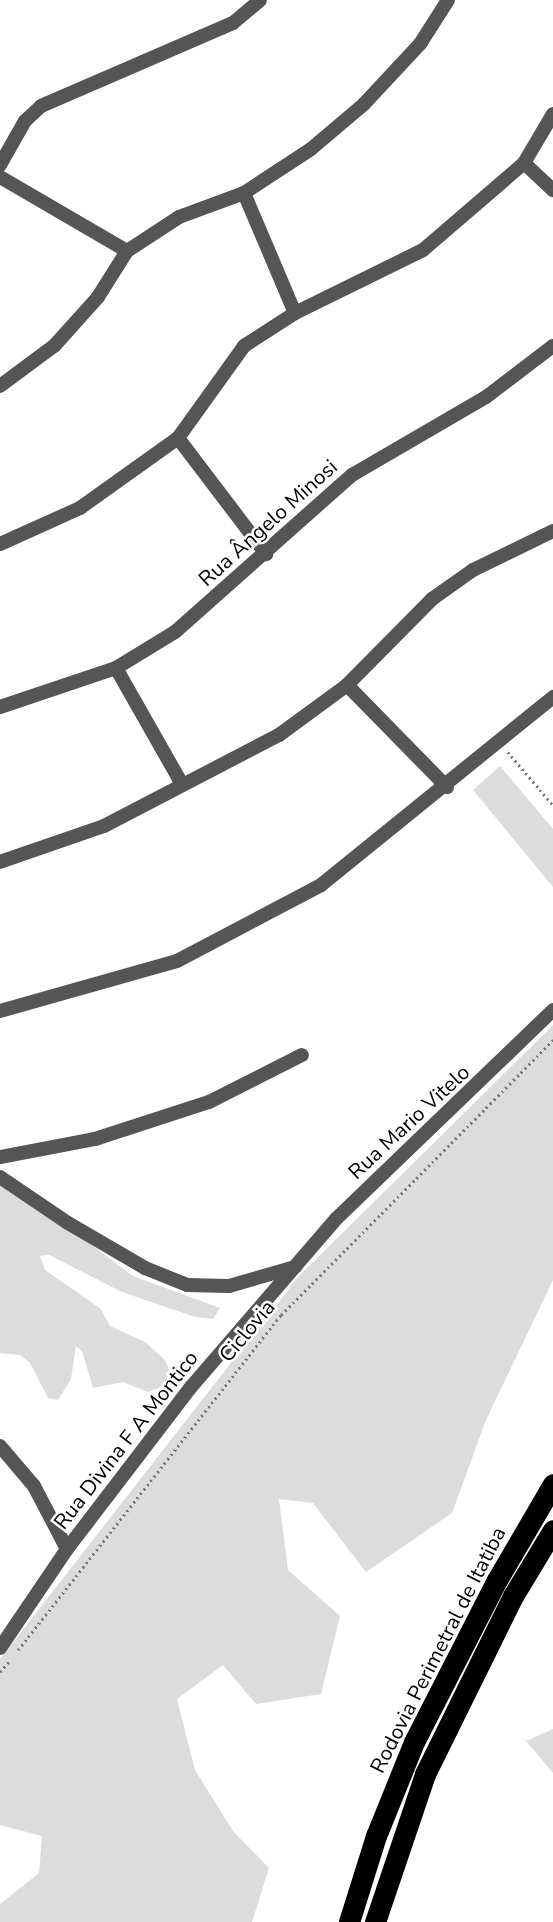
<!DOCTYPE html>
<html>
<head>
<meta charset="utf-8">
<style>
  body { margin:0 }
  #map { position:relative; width:553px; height:1922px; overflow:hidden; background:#fff; font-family:"Nunito Sans",sans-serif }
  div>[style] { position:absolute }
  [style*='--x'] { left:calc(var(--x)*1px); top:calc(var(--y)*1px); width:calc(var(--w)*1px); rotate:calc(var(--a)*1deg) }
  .green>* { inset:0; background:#dcdcdc }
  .path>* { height:2.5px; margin-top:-1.25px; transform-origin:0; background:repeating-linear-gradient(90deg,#777 0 2px,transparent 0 5.5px) }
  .street>* { height:14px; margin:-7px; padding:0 7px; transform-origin:7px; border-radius:7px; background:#555 }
  .highway>* { height:21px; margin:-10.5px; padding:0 10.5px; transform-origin:10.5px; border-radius:10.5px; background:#000 }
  span { translate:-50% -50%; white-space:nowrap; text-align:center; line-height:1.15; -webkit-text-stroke:5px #fff; paint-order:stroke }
  .street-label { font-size:21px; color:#000 }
</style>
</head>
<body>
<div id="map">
  <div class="green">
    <i style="clip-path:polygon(500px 766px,553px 829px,553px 887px,473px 790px)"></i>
    <i style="clip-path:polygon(553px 1025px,553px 1280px,486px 1420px,452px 1513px,366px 1572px,313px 1503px,279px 1499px,288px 1570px,340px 1616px,321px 1694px,256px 1704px,223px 1665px,177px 1699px,195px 1770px,233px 1831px,269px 1868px,252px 1922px,0 1922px,0 1904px,39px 1873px,42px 1836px,0 1825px,0 1659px,298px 1277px)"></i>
    <i style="clip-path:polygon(0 1176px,133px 1276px,220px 1308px,213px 1319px,195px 1317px,122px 1292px,49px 1255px,40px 1256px,45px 1270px,101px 1309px,110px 1326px,145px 1342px,165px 1360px,171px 1374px,165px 1385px,148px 1392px,123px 1382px,93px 1388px,82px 1351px,76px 1346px,71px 1379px,58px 1400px,48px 1398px,30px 1363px,20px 1355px,0 1353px)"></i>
    <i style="clip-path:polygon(553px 1729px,553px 1773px,526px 1741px)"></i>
  </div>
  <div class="path">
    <i style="--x:508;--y:752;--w:70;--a:49.7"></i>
    <i style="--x:18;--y:1650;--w:426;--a:-51.9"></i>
    <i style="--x:281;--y:1315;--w:387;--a:-45.3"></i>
    <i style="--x:0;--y:1672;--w:16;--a:-50"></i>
  </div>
  <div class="street">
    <i style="--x:524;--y:163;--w:40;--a:43"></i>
    <i style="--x:0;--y:165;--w:51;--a:-60.4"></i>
    <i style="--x:25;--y:121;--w:22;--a:-43"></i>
    <i style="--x:41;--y:106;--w:209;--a:-23.4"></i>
    <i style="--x:233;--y:23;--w:35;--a:-40"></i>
    <i style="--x:0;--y:177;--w:147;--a:30.2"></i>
    <i style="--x:244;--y:193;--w:130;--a:67"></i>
    <i style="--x:0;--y:386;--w:69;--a:-36.7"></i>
    <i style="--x:55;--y:345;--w:64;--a:-48.1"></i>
    <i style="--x:98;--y:297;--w:54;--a:-57.8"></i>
    <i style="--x:127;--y:251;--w:62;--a:-33.2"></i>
    <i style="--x:179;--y:217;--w:69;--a:-20.3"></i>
    <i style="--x:244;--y:193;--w:80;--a:-33.3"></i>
    <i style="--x:311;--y:149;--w:70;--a:-40.3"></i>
    <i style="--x:364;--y:104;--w:82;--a:-47"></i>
    <i style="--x:420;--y:44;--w:52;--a:-57.5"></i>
    <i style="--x:178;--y:438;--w:146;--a:52.8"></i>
    <i style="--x:0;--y:544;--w:88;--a:-24.2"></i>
    <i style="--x:80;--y:508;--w:120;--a:-35.5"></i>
    <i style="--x:178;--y:438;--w:113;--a:-54.3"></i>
    <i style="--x:244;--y:346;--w:61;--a:-32.9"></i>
    <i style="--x:295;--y:313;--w:143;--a:-26.2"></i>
    <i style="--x:423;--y:250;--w:133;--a:-40.7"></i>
    <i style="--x:524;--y:163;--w:57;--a:-59.4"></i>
    <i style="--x:116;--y:668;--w:133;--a:60.4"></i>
    <i style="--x:347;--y:685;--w:143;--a:45.6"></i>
    <i style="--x:0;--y:707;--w:122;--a:-18.6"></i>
    <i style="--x:116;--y:668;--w:69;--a:-31.4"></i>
    <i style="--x:175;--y:632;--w:237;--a:-41.6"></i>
    <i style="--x:352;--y:475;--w:155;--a:-30.2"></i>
    <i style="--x:486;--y:397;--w:84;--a:-37.3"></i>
    <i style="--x:0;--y:862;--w:110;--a:-19.1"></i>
    <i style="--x:104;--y:826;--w:197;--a:-27.5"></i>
    <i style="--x:279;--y:735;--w:84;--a:-36.3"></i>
    <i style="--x:347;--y:685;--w:121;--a:-45.3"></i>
    <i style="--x:432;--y:599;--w:50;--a:-35.3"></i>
    <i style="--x:473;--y:570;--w:89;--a:-26"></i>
    <i style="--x:0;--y:1011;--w:184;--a:-15.8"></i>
    <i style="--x:177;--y:961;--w:163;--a:-27.8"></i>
    <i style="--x:321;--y:885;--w:299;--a:-39"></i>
    <i style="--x:0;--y:1157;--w:97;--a:-10.7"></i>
    <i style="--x:95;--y:1139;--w:120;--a:-18"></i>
    <i style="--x:209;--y:1102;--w:104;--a:-26.8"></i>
    <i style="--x:0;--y:1177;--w:82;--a:34.1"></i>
    <i style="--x:68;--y:1223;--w:89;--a:30.3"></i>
    <i style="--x:145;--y:1268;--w:45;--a:22"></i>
    <i style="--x:187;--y:1285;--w:42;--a:1.4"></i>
    <i style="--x:229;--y:1286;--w:69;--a:-16.1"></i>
    <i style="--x:0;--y:1446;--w:52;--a:49.6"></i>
    <i style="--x:34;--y:1486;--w:71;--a:62.4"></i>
    <i style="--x:0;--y:1648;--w:120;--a:-55.9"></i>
    <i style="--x:67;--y:1549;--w:204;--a:-52.6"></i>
    <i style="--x:191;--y:1387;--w:223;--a:-49.2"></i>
    <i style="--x:337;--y:1218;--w:300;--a:-43.9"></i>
  </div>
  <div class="highway">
    <i style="--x:349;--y:1922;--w:90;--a:-72.6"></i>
    <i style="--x:376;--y:1836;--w:101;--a:-68"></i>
    <i style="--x:414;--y:1742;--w:182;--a:-62.9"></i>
    <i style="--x:497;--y:1580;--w:111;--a:-59.7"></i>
    <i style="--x:375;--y:1922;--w:156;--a:-71.3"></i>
    <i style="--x:425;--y:1774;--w:199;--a:-63.7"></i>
    <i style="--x:513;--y:1596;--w:77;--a:-58.8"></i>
  </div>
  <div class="street-label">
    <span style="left:268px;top:523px;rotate:-42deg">Rua Ângelo Minosi</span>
    <span style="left:409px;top:1122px;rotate:-43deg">Rua Mario Vitelo</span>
    <span style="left:247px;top:1331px;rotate:-50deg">Ciclovia</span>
    <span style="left:126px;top:1440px;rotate:-52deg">Rua Divina F A Montico</span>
    <span style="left:438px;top:1650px;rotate:-63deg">Rodovia Perimetral de Itatiba</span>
  </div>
</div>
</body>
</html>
